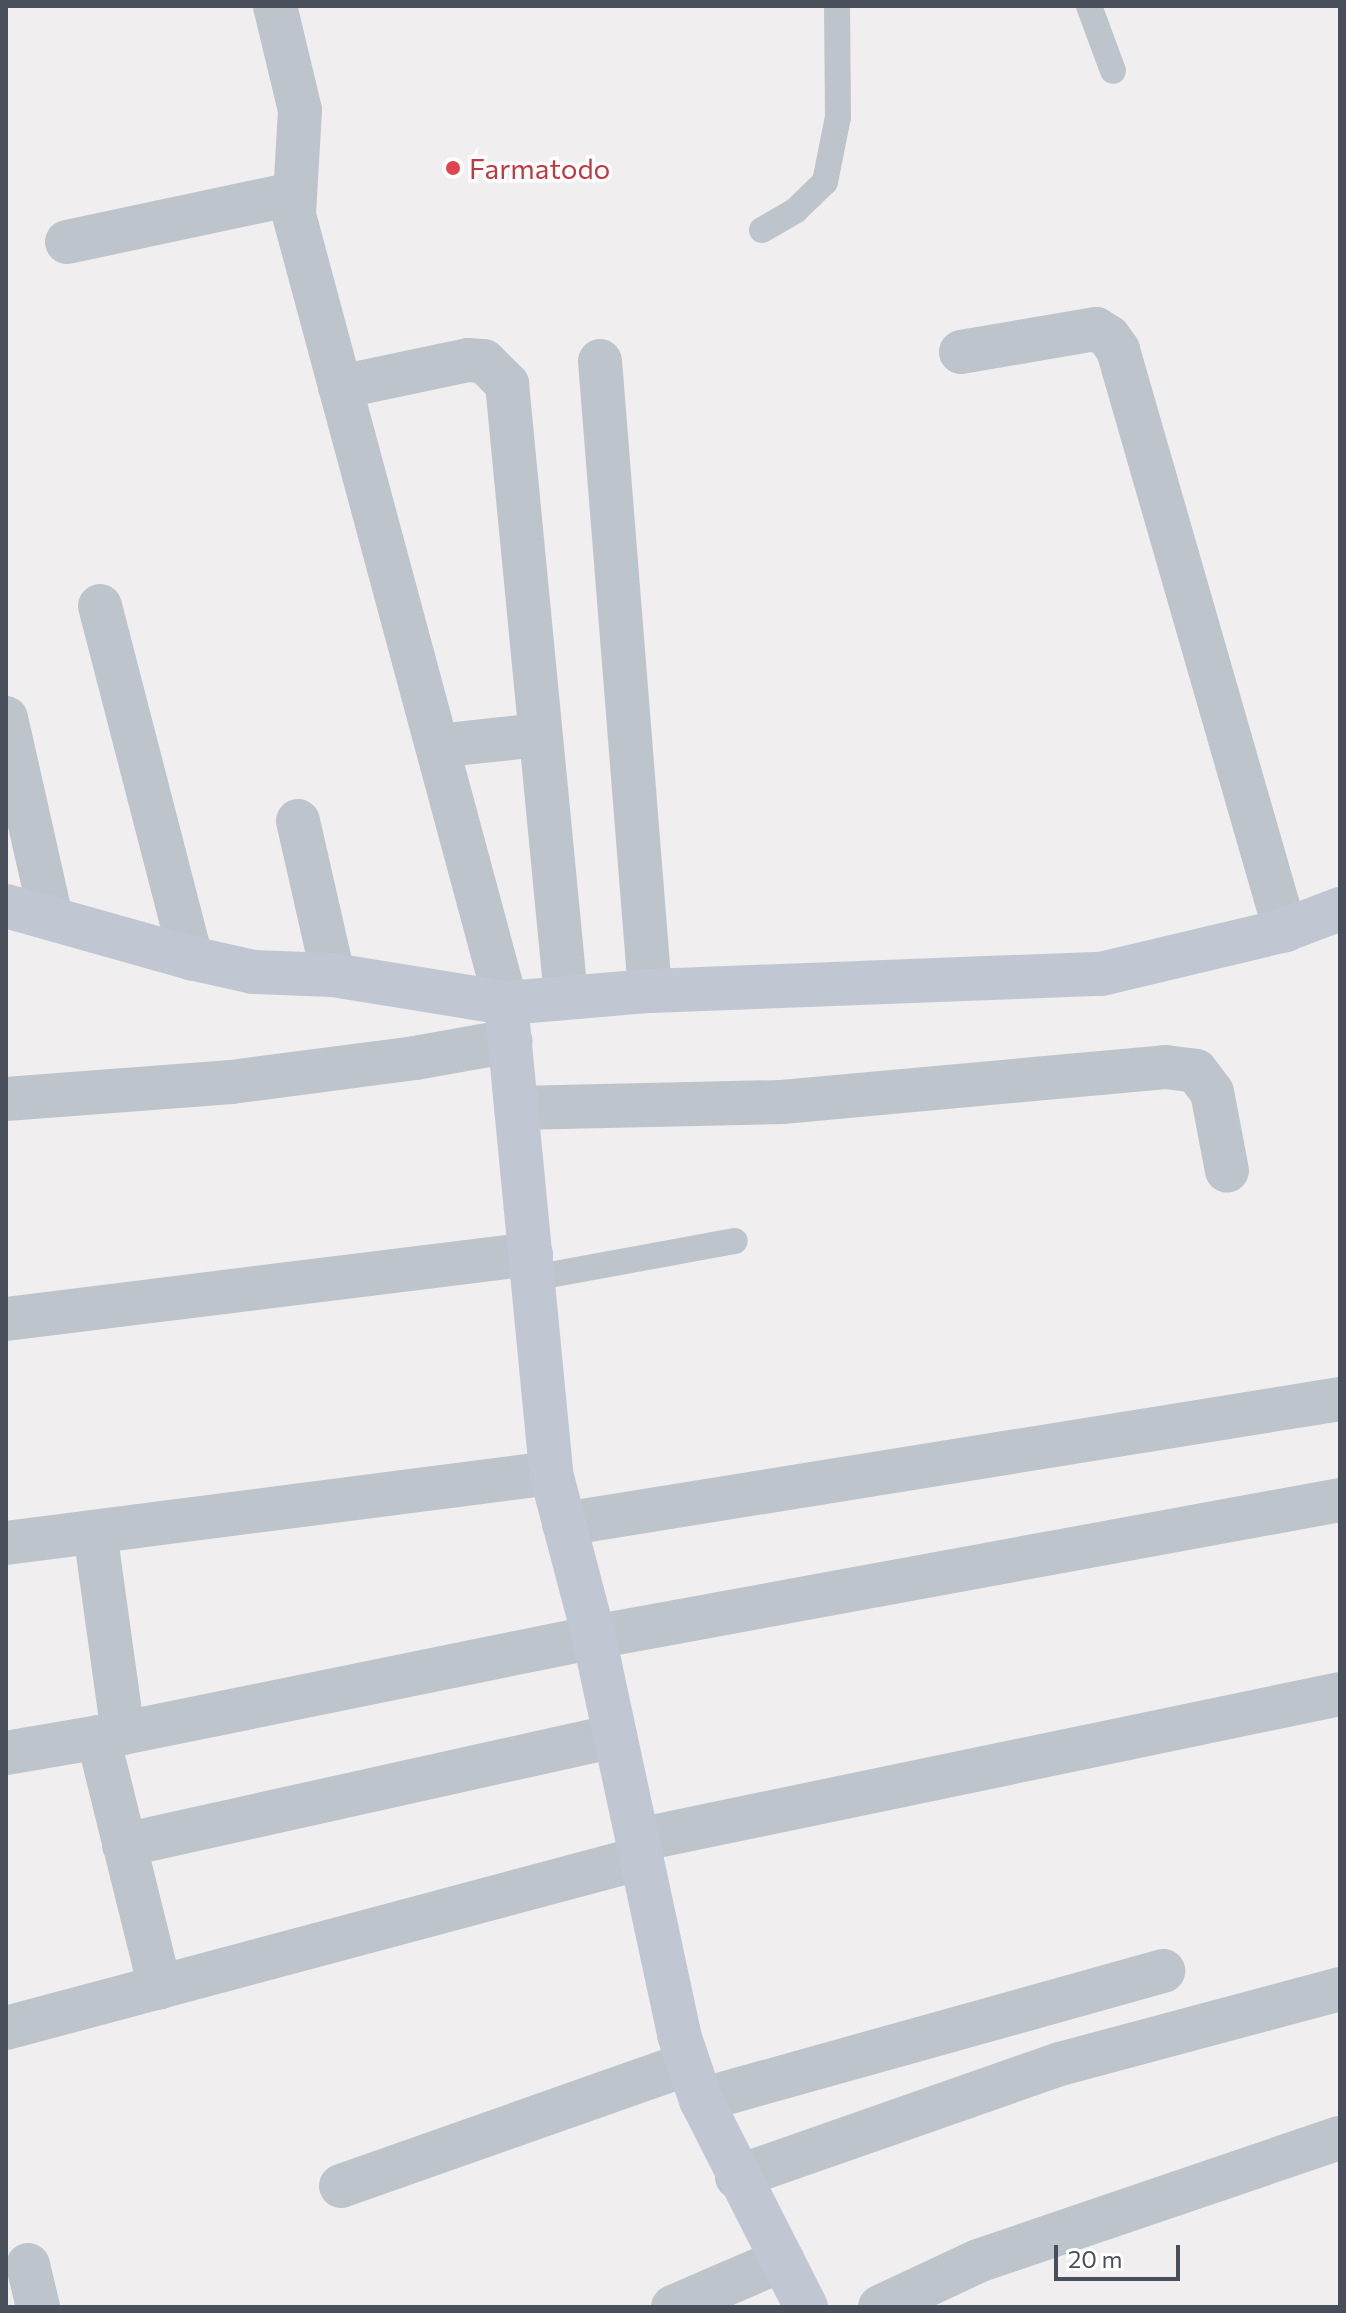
<!DOCTYPE html>
<html>
<head>
<meta charset="utf-8">
<style>
  body { margin:0 }
  #map { position:relative; width:1346px; height:2313px; overflow:hidden; background:#f0eeee; font-family:Commissioner,sans-serif }
  div>[style] { position:absolute }
  [style*='--x'] { left:calc(var(--x)*1px); top:calc(var(--y)*1px); width:calc(var(--w)*1px); rotate:calc(var(--a)*1deg) }
  .lane>* { height:26px; margin:-13px; padding:0 13px; transform-origin:13px; border-radius:13px; background:#bec4cc }
  .street>* { height:44px; margin:-22px; padding:0 22px; transform-origin:22px; border-radius:22px; background:#bec4cc }
  .secondary>* { height:44px; margin:-22px; padding:0 22px; transform-origin:22px; border-radius:22px; background:#c0c7d3 }
  .dots>* { width:22px; height:22px; translate:-50% -50%; box-sizing:border-box; border:4px solid #fff; border-radius:50% }
  span { translate:-50% -50%; white-space:nowrap; text-align:center; line-height:1.15; -webkit-text-stroke:7px #fff; paint-order:stroke }
  .health-label { font-size:28px; color:#be3a42 }
  .left { translate:0 -50%; text-align:left }
  .frame { position:absolute; inset:0; border:8px solid #484f5a; pointer-events:none }
  .scale { position:absolute; left:1054px; top:2245px; width:126px; height:36px; box-sizing:border-box; border:4px solid #484f5a; border-top:0; padding-left:10px; font-size:24px; line-height:28px; white-space:nowrap; color:#484f5a; -webkit-text-stroke:6px #fff; paint-order:stroke }
</style>
</head>
<body>
<div id="map">
  <div class="lane">
    <i style="--x:1089;--y:6;--w:69;--a:69.7"></i>
    <i style="--x:762;--y:230;--w:39;--a:-30"></i>
    <i style="--x:796;--y:210;--w:40;--a:-44"></i>
    <i style="--x:825;--y:182;--w:66;--a:-78.7"></i>
    <i style="--x:838;--y:117;--w:111;--a:-90.5"></i>
    <i style="--x:533;--y:1278;--w:205;--a:-10.4"></i>
  </div>
  <div class="street">
    <i style="--x:275;--y:6;--w:107;--a:76.5"></i>
    <i style="--x:300;--y:110;--w:105;--a:93.3"></i>
    <i style="--x:294;--y:215;--w:816;--a:74.94"></i>
    <i style="--x:67;--y:242;--w:230;--a:-12"></i>
    <i style="--x:961;--y:352;--w:137;--a:-9.7"></i>
    <i style="--x:1096;--y:329;--w:15;--a:32"></i>
    <i style="--x:1109;--y:337;--w:16;--a:55"></i>
    <i style="--x:1118;--y:350;--w:604;--a:73.94"></i>
    <i style="--x:600;--y:361;--w:632;--a:85.46"></i>
    <i style="--x:340;--y:387;--w:131;--a:-11.9"></i>
    <i style="--x:468;--y:360;--w:16;--a:4"></i>
    <i style="--x:484;--y:361;--w:33;--a:45"></i>
    <i style="--x:507;--y:384;--w:616;--a:84.5"></i>
    <i style="--x:100;--y:606;--w:364;--a:75.5"></i>
    <i style="--x:6;--y:718;--w:204;--a:77.3"></i>
    <i style="--x:437;--y:746;--w:102;--a:-6.2"></i>
    <i style="--x:298;--y:821;--w:158;--a:77.2"></i>
    <i style="--x:6;--y:1099;--w:226;--a:-4.3"></i>
    <i style="--x:231;--y:1082;--w:186;--a:-7.4"></i>
    <i style="--x:415;--y:1058;--w:97;--a:-10.1"></i>
    <i style="--x:516;--y:1108;--w:266;--a:-1.3"></i>
    <i style="--x:782;--y:1102;--w:385;--a:-5.2"></i>
    <i style="--x:1165;--y:1067;--w:31;--a:7"></i>
    <i style="--x:1196;--y:1071;--w:26;--a:53"></i>
    <i style="--x:1212;--y:1092;--w:80;--a:79.2"></i>
    <i style="--x:6;--y:1319;--w:529;--a:-7.06"></i>
    <i style="--x:564;--y:1524;--w:786;--a:-9.15"></i>
    <i style="--x:95;--y:1532;--w:203;--a:82.1"></i>
    <i style="--x:6;--y:1543;--w:549;--a:-7.32"></i>
    <i style="--x:98;--y:1737;--w:258;--a:76.1"></i>
    <i style="--x:6;--y:1753;--w:119;--a:-9.7"></i>
    <i style="--x:123;--y:1733;--w:481;--a:-11.5"></i>
    <i style="--x:594;--y:1637;--w:758;--a:-10.41"></i>
    <i style="--x:638;--y:1840;--w:717;--a:-11.75"></i>
    <i style="--x:124;--y:1845;--w:503;--a:-12.52"></i>
    <i style="--x:6;--y:2028;--w:658;--a:-14.97"></i>
    <i style="--x:701;--y:2100;--w:480;--a:-15.6"></i>
    <i style="--x:737;--y:2177;--w:342;--a:-19.3"></i>
    <i style="--x:1060;--y:2064;--w:290;--a:-15"></i>
    <i style="--x:341;--y:2186;--w:367;--a:-19.4"></i>
    <i style="--x:28;--y:2265;--w:43;--a:76.6"></i>
    <i style="--x:673;--y:2307;--w:119;--a:-23.3"></i>
    <i style="--x:880;--y:2307;--w:108;--a:-25.1"></i>
    <i style="--x:978;--y:2261;--w:382;--a:-18.8"></i>
  </div>
  <div class="secondary">
    <i style="--x:6;--y:906;--w:192;--a:15.7"></i>
    <i style="--x:191;--y:958;--w:64;--a:12.7"></i>
    <i style="--x:253;--y:972;--w:80;--a:2.1"></i>
    <i style="--x:333;--y:975;--w:175;--a:9.2"></i>
    <i style="--x:506;--y:1003;--w:144;--a:-4.8"></i>
    <i style="--x:650;--y:991;--w:451;--a:-2.2"></i>
    <i style="--x:1101;--y:974;--w:189;--a:-13.4"></i>
    <i style="--x:1285;--y:930;--w:59;--a:-20.9"></i>
    <i style="--x:506;--y:1003;--w:472;--a:84.5"></i>
    <i style="--x:551;--y:1473;--w:170;--a:75.3"></i>
    <i style="--x:594;--y:1637;--w:407;--a:77.9"></i>
    <i style="--x:679;--y:2035;--w:69;--a:71.3"></i>
    <i style="--x:701;--y:2100;--w:232;--a:63.1"></i>
  </div>
  <div class="dots">
    <i style="left:453px;top:168px;background:#e0444e"></i>
  </div>
  <div class="health-label">
    <span class="left" style="left:469px;top:168px">Farmatodo</span>
  </div>
  <div class="frame"></div>
  <div class="scale">20 m</div>
</div>
</body>
</html>
